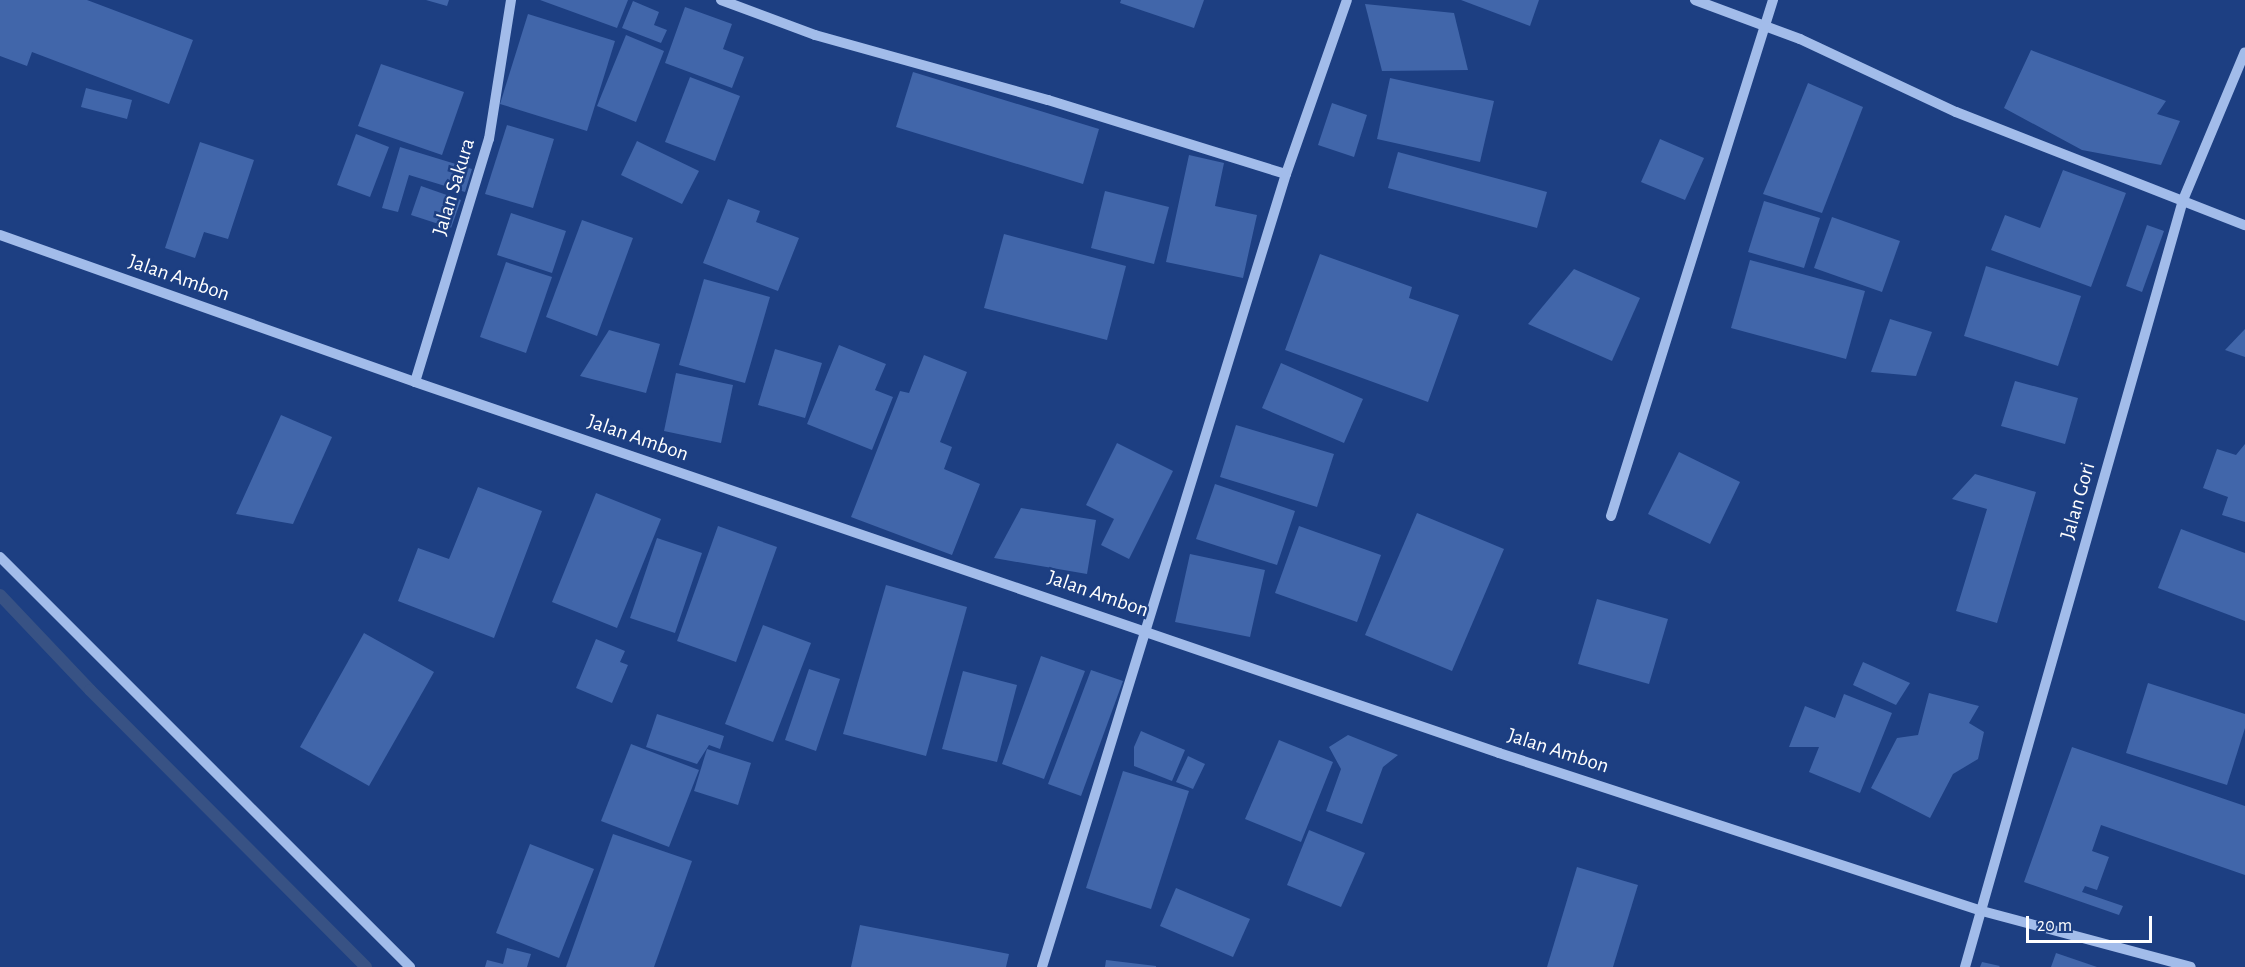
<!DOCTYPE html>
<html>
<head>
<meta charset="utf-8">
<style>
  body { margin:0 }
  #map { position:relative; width:2245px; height:967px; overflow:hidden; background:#1d3f82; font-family:"Alegreya Sans",sans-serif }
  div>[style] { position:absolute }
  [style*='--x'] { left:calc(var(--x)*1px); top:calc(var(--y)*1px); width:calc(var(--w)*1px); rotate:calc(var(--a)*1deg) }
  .stream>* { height:12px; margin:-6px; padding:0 6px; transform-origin:6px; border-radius:6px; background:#385284 }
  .building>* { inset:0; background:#4166aa }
  .minor>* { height:10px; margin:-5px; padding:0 5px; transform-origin:5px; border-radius:5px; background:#a2bcea }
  span { translate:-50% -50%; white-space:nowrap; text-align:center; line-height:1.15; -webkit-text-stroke:5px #1d3f82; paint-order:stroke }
  .street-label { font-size:21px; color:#fff }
  .scale { position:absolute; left:2026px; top:916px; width:126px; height:27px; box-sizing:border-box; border:3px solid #fff; border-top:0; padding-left:8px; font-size:18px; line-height:21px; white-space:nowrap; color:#fff; -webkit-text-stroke:4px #1d3f82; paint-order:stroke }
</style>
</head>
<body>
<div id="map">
  <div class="stream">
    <i style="--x:0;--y:595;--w:131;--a:46.5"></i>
    <i style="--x:90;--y:690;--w:391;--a:45.1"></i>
  </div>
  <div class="building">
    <i style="clip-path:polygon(0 0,87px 0,193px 40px,169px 104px,32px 52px,27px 66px,0 56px)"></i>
    <i style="clip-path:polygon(426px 0,449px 0,447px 6px)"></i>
    <i style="clip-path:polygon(540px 0,628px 0,617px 28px)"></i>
    <i style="clip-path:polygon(1121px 0,1204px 0,1194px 28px,1120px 3px)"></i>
    <i style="clip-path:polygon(1461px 0,1539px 0,1530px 26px)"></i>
    <i style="clip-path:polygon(633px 1px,659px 12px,654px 25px,667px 30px,661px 43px,622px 28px)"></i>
    <i style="clip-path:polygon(1365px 4px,1454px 13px,1468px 70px,1382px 71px)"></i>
    <i style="clip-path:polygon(685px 7px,732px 24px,723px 49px,744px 57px,732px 88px,665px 63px)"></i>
    <i style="clip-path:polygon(528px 14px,615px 41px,587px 131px,500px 104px)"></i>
    <i style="clip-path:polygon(626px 35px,664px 51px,636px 122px,597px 106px)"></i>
    <i style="clip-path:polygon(2031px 50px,2166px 101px,2157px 114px,2180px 121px,2161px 165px,2082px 150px,2004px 108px)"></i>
    <i style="clip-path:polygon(381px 64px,464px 92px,442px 155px,358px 126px)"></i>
    <i style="clip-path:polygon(913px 72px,1099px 129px,1083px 184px,896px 127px)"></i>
    <i style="clip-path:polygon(690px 77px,740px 96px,715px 161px,665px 142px)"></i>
    <i style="clip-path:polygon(1390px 78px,1494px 101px,1480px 162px,1377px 139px)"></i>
    <i style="clip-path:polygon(1808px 83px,1863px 107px,1822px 213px,1763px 194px)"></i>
    <i style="clip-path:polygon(86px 88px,132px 100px,127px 119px,81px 107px)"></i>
    <i style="clip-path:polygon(1332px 103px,1367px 115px,1354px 157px,1318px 145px)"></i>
    <i style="clip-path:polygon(507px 125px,554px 139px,533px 208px,485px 194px)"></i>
    <i style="clip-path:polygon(356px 134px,389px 147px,370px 197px,337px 185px)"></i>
    <i style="clip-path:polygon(1660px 139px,1704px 158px,1685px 200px,1641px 182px)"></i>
    <i style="clip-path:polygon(637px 141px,699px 171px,682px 204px,621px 175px)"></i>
    <i style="clip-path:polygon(200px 142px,254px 160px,228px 239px,204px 232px,195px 258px,165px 248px)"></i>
    <i style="clip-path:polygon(400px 147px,472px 169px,465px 192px,409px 175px,398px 212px,382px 208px)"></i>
    <i style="clip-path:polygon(1398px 152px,1547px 192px,1537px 228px,1388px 188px)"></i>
    <i style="clip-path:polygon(1189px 155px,1224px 163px,1215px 206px,1257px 215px,1243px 278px,1166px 262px)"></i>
    <i style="clip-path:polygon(2063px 170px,2126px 193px,2091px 287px,1991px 250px,2005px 215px,2040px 228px)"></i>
    <i style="clip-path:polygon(421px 186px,461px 200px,451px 228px,411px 215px)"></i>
    <i style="clip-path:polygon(1105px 191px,1169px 207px,1154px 264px,1091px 248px)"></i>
    <i style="clip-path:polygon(728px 199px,760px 211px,756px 222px,799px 238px,778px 291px,703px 263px)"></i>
    <i style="clip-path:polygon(1764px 201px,1820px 218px,1804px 268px,1748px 252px)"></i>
    <i style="clip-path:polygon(511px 213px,566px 231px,552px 273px,497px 255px)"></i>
    <i style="clip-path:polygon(1832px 217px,1900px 241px,1882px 292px,1814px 268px)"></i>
    <i style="clip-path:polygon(582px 220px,633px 238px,597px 336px,546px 317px)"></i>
    <i style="clip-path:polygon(2147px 225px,2164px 231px,2142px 292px,2126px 286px)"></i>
    <i style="clip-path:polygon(1004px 234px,1126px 266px,1107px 340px,984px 308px)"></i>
    <i style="clip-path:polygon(1320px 254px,1412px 287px,1409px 298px,1459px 315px,1428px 402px,1285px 350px)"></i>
    <i style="clip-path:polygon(1750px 260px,1865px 291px,1846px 359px,1731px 328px)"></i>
    <i style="clip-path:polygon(506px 262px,552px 277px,526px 353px,480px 337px)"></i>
    <i style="clip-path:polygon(1986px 266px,2081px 296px,2058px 366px,1964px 336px)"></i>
    <i style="clip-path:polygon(1574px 269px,1640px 298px,1612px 361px,1528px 324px)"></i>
    <i style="clip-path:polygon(704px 279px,770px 297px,745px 383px,679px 365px)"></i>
    <i style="clip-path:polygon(1890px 319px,1932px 332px,1916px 376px,1871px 372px)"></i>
    <i style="clip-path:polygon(2245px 329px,2245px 357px,2225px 350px)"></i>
    <i style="clip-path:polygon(609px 330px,660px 344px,646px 393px,580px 376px)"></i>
    <i style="clip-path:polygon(839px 345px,886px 364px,875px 390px,893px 397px,872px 450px,807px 424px)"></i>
    <i style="clip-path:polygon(775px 349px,822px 363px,805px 418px,758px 405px)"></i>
    <i style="clip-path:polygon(924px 355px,967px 372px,940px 442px,952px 447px,944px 469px,980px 484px,952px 555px,851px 517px,900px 391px,909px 393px)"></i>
    <i style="clip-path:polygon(1281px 363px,1363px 399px,1344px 443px,1262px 408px)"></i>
    <i style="clip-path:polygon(676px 373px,733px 385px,721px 443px,664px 431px)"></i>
    <i style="clip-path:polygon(2015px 381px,2078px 398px,2065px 444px,2001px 426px)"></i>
    <i style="clip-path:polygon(281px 415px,332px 437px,293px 524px,236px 514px)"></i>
    <i style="clip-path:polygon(1236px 425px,1334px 454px,1317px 507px,1220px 477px)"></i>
    <i style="clip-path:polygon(1117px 443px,1173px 471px,1129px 559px,1101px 545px,1114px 519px,1086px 505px)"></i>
    <i style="clip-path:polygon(2245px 444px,2245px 522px,2222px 515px,2228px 497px,2203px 488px,2217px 449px,2236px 455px)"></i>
    <i style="clip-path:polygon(1679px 452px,1740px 482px,1710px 544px,1648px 514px)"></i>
    <i style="clip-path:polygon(1975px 474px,2036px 492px,1997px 623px,1956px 611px,1987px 509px,1952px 499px)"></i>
    <i style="clip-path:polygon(1215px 484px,1295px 511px,1277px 565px,1196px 539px)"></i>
    <i style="clip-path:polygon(478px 487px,542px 511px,494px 638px,398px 601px,418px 548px,449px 559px)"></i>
    <i style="clip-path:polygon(596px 493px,661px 519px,617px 628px,552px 602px)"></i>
    <i style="clip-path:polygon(1021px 508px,1096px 520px,1087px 574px,994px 558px)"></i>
    <i style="clip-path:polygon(1417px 513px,1504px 549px,1452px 671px,1365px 635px)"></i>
    <i style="clip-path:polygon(718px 526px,777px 547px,736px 662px,677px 641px)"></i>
    <i style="clip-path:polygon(1299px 526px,1381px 555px,1357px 622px,1275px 593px)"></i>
    <i style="clip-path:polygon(2181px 529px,2245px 553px,2245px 621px,2158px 588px)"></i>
    <i style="clip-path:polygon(657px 538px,702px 553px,675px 633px,630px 618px)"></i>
    <i style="clip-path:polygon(1190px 554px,1265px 570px,1250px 637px,1175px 622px)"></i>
    <i style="clip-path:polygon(886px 585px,967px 607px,926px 756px,843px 734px)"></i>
    <i style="clip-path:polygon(1597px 599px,1668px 619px,1649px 684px,1578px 664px)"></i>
    <i style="clip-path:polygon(763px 625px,811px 643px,773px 742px,725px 724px)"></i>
    <i style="clip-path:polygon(364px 633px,434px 672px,369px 786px,300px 747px)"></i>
    <i style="clip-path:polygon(596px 639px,625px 651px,620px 662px,628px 665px,612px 703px,576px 688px)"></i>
    <i style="clip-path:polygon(1041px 656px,1085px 671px,1044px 779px,1002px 764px)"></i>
    <i style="clip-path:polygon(1863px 662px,1910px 683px,1896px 705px,1853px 685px)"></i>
    <i style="clip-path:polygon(809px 669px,840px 679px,816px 751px,785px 740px)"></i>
    <i style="clip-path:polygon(1091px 670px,1123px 681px,1081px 796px,1048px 784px)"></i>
    <i style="clip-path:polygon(963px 671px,1017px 685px,997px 762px,942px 749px)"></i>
    <i style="clip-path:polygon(2148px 683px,2245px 714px,2245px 728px,2227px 785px,2126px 753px)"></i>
    <i style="clip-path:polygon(1929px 693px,1979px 706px,1969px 723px,1984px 732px,1978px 759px,1953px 774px,1930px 818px,1871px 788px,1897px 738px,1918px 735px)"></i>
    <i style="clip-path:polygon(1844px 694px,1892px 713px,1860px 793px,1809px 772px,1819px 747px,1789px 747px,1805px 706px,1835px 718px)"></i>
    <i style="clip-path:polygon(657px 714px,724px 736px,720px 749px,709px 745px,697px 764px,646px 747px)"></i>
    <i style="clip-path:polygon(1141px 731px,1185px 750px,1172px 781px,1134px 766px,1134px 747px)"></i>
    <i style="clip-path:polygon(1348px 735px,1398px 755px,1383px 767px,1362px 824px,1326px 811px,1341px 769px,1329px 747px)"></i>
    <i style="clip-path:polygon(1279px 740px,1333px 762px,1301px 842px,1245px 819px)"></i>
    <i style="clip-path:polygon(631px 744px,699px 770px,669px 847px,601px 821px)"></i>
    <i style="clip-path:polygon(2072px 747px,2245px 806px,2245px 875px,2101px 825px,2092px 851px,2109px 857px,2097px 890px,2085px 886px,2082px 892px,2123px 906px,2119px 915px,2024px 882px)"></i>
    <i style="clip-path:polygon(707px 749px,751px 763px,738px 805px,694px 791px)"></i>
    <i style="clip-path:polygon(1188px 756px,1205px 764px,1193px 789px,1176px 782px)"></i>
    <i style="clip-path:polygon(1123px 771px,1189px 791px,1151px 909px,1086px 888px)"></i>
    <i style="clip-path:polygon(1309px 830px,1365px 853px,1341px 907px,1287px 885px)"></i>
    <i style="clip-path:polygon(613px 834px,692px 861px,654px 967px,566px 967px)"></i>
    <i style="clip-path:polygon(530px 844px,594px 869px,559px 958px,496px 933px)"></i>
    <i style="clip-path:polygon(1577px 867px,1638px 885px,1613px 967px,1547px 967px)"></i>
    <i style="clip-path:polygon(1176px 888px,1250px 919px,1233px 957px,1160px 926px)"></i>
    <i style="clip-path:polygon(860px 925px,1009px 954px,1006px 967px,851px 967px)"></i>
    <i style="clip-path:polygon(507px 948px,531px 954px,527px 967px,485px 967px,487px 960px,503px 964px)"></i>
    <i style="clip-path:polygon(2056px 953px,2097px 967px,2051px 967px)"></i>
    <i style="clip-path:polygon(1106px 960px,1156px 966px,1156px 967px,1105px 967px)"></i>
    <i style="clip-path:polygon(1982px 962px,2000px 966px,1999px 967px,1980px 967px)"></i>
  </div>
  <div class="minor">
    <i style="--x:721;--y:0;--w:100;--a:20.4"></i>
    <i style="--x:815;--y:35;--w:242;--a:15.6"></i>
    <i style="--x:1048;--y:100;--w:249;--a:17.3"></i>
    <i style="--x:1695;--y:0;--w:112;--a:20.4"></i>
    <i style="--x:1800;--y:39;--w:172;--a:25.1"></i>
    <i style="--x:1956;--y:112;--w:310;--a:21.4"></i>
    <i style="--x:0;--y:235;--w:440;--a:19.5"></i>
    <i style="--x:415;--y:382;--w:1146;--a:18.89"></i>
    <i style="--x:1499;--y:753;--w:508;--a:18.11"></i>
    <i style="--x:1982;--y:911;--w:216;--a:15"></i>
    <i style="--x:415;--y:382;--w:254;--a:-73.1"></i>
    <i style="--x:489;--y:139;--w:141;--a:-81"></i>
    <i style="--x:1611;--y:516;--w:541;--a:-72.57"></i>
    <i style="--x:0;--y:557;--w:580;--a:45"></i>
    <i style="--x:1042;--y:967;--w:830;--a:-72.9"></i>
    <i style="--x:1286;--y:174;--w:184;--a:-70.7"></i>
    <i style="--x:1965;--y:967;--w:797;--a:-74.13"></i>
    <i style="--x:2183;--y:200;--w:160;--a:-67.3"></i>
  </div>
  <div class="street-label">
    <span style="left:454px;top:187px;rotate:-73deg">Jalan Sakura</span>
    <span style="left:179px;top:278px;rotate:19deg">Jalan Ambon</span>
    <span style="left:638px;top:438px;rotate:19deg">Jalan Ambon</span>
    <span style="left:2078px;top:501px;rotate:-74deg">Jalan Gori</span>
    <span style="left:1098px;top:594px;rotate:19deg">Jalan Ambon</span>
    <span style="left:1558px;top:751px;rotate:18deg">Jalan Ambon</span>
  </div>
  <div class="scale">20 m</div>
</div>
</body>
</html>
